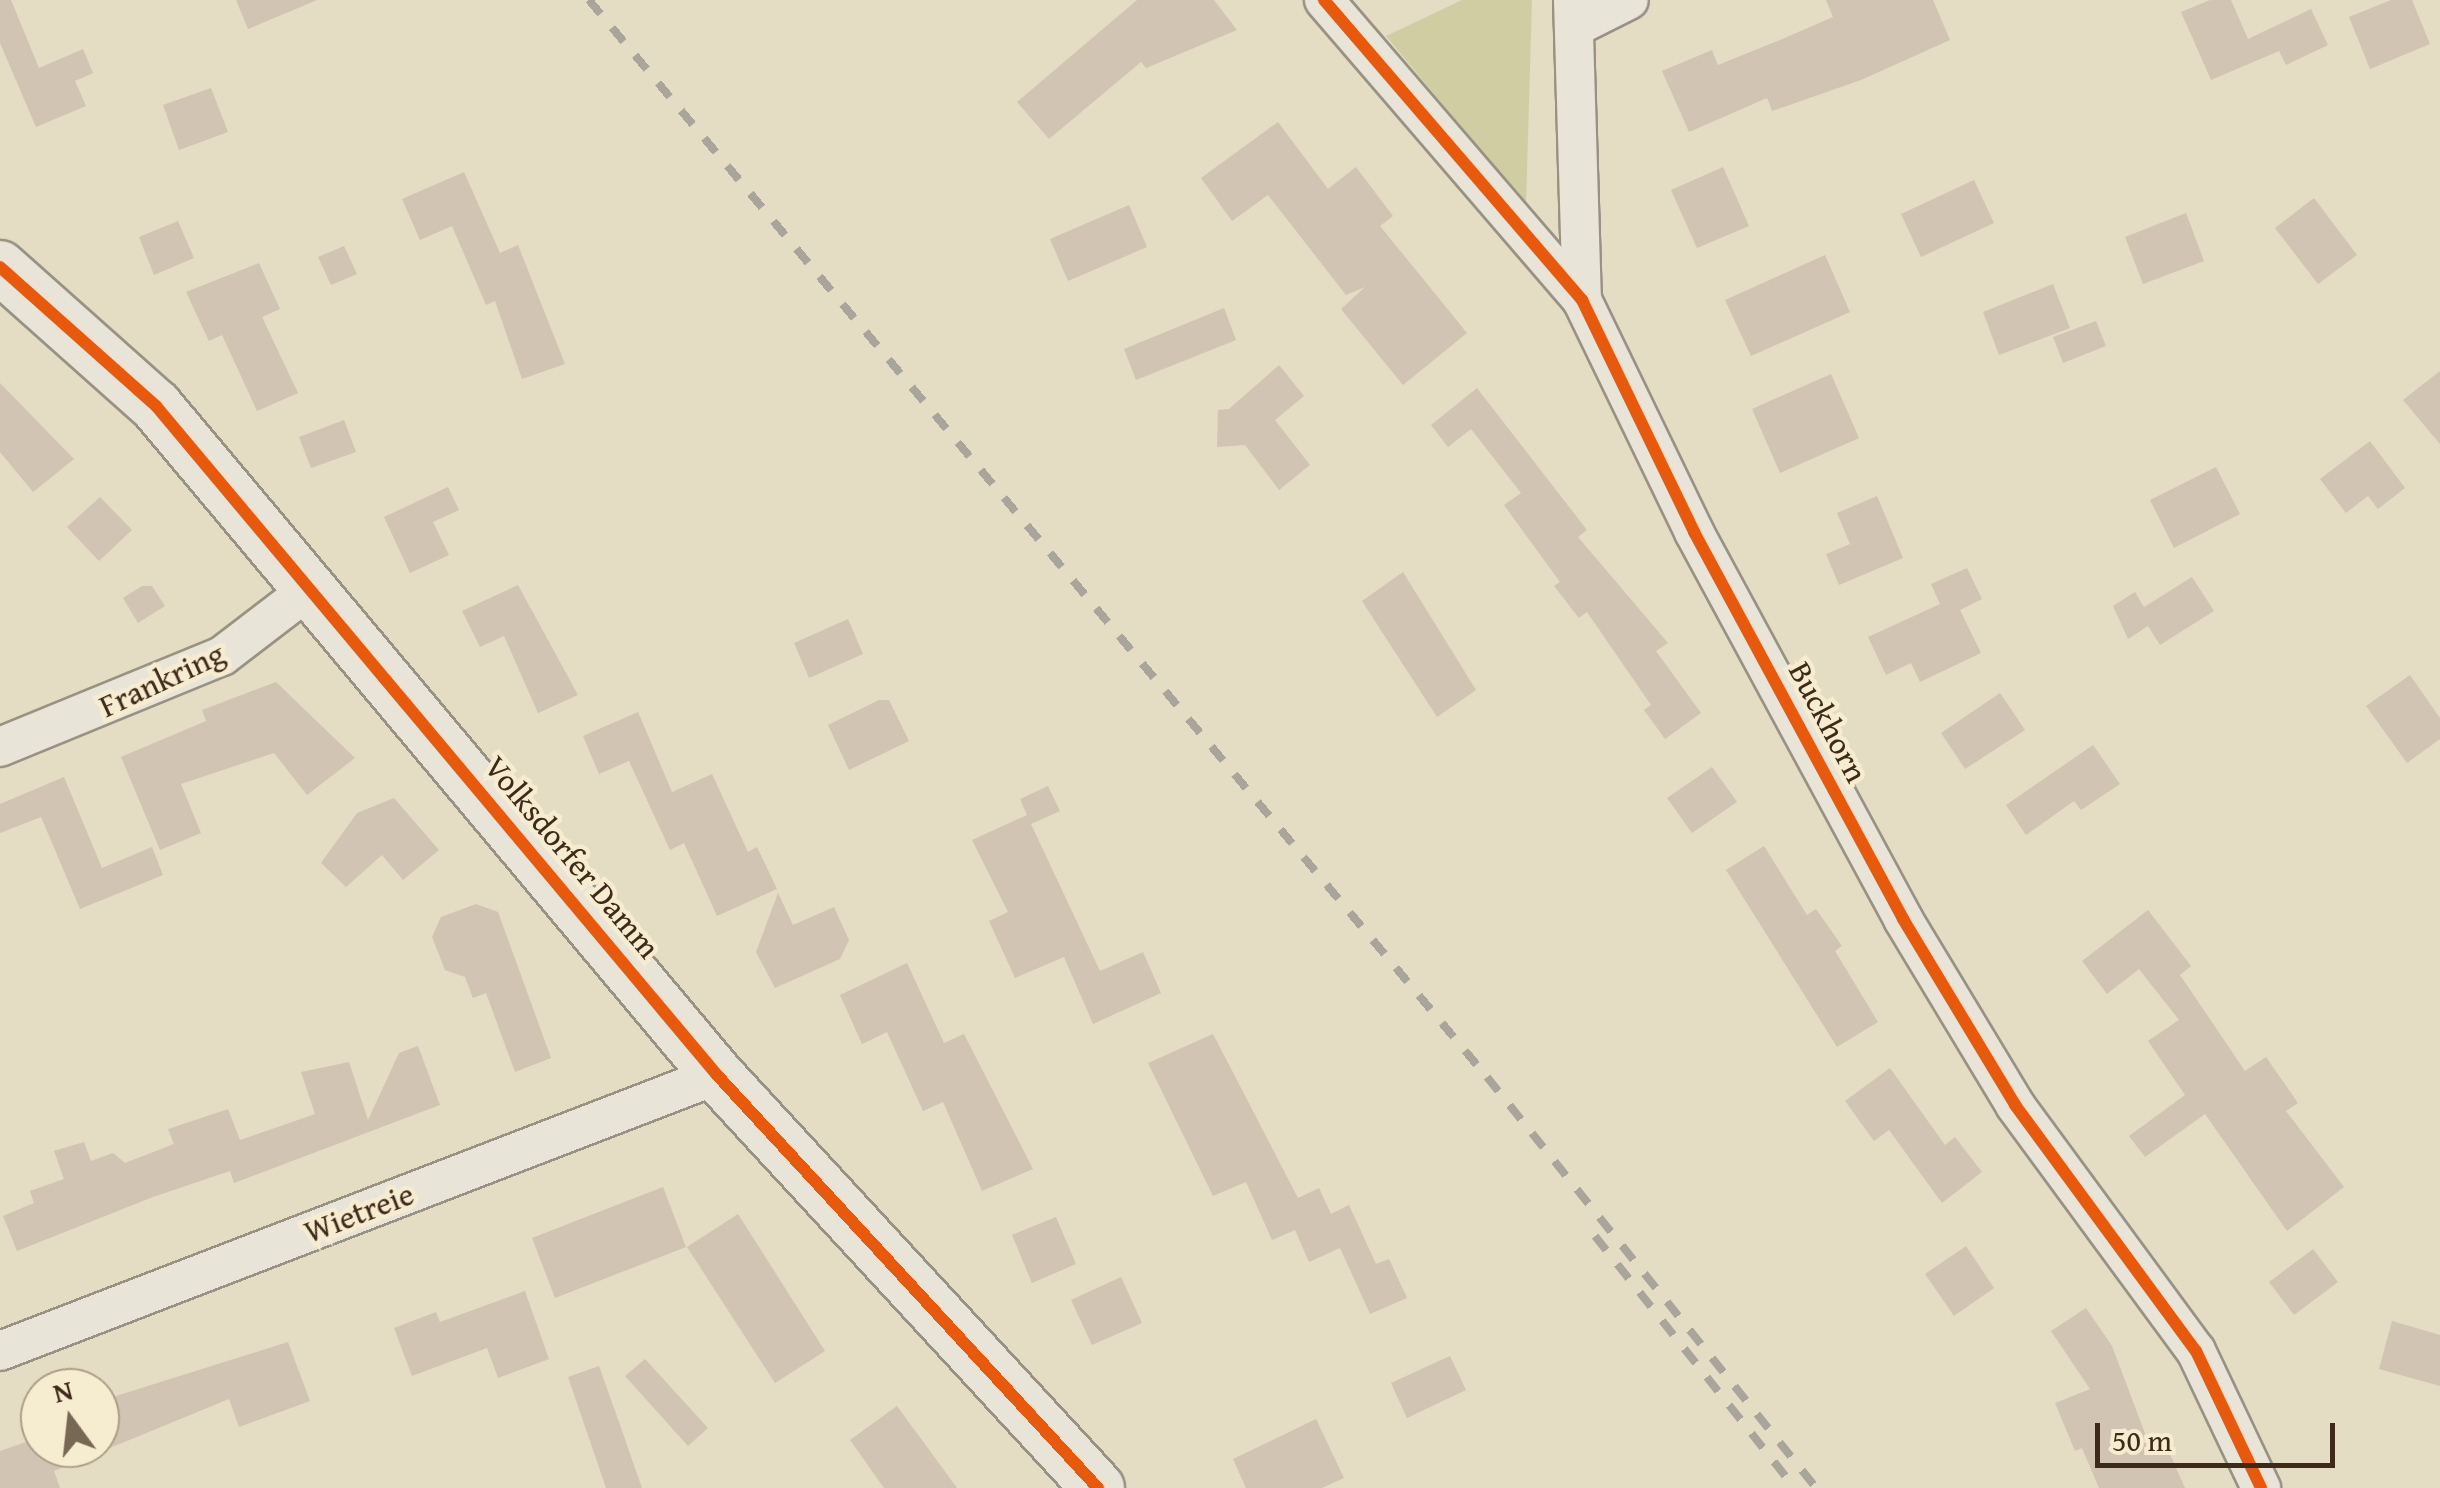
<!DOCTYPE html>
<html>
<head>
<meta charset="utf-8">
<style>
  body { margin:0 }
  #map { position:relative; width:2440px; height:1488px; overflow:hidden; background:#e4dcc3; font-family:"Gentium Book Plus",serif }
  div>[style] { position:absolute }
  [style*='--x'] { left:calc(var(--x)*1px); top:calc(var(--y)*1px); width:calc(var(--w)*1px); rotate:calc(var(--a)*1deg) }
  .green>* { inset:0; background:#d1cda3 }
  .building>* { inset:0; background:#d1c4b2 }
  .roads { filter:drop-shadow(2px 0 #999283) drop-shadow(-2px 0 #999283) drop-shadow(0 2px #999283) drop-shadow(0 -2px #999283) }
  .minor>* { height:38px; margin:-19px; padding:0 19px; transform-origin:19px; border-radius:19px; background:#e9e4d8 }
  .secondary>* { height:52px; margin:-26px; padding:0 26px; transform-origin:26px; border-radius:26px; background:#e9e4d8 }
  .rail>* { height:8px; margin-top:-4px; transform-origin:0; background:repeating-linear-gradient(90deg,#aaa59a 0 18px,transparent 0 36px) }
  .cycleway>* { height:12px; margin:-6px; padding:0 6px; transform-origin:6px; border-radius:6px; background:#e8590c }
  span { translate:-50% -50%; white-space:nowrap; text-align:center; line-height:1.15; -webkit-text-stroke:9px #f6ecd0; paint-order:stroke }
  .street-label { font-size:32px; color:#3d2a19 }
  .north { position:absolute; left:20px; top:1368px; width:100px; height:100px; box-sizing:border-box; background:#f6ecd0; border:2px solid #ac9e87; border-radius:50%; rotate:345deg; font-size:28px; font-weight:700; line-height:40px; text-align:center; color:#3d2a19 }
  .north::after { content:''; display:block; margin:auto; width:35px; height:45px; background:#776854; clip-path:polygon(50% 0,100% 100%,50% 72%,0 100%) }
  .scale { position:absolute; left:2095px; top:1423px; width:240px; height:45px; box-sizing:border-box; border:5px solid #3d2a19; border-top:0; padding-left:12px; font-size:30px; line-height:35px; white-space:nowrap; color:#3d2a19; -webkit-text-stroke:8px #f6ecd0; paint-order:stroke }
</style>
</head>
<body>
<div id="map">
  <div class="green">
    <i style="clip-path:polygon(1462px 0,1532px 0,1526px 205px,1386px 36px)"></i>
  </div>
  <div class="building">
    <i style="clip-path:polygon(0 0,11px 0,39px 68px,83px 49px,93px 73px,75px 81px,86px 106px,36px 127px,0 43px)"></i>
    <i style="clip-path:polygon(236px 0,317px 0,248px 29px)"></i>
    <i style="clip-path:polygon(1137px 0,1214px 0,1237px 30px,1146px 68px,1141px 62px,1049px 139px,1017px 102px)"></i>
    <i style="clip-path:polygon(1826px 0,1933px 0,1950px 40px,1861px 80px,1772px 111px,1767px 98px,1689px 132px,1662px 71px,1712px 50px,1718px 65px,1780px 40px,1833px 17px)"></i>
    <i style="clip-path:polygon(2210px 0,2231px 0,2248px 39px,2311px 9px,2328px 45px,2286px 65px,2279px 51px,2211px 80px,2181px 12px)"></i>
    <i style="clip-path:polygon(2391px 0,2412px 0,2430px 44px,2370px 69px,2349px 17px)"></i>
    <i style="clip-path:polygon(211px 88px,228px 132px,179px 150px,163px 105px)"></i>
    <i style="clip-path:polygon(1278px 122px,1328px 189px,1356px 167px,1393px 216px,1380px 226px,1467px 333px,1403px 385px,1341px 309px,1365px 287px,1346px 295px,1268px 195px,1232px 221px,1201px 178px)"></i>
    <i style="clip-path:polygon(1723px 167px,1749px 226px,1697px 248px,1671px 190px)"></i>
    <i style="clip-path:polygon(464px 172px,500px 253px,518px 245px,565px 364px,522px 379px,495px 301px,486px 305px,452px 226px,420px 240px,402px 199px)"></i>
    <i style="clip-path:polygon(1974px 180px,1994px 223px,1921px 257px,1901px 214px)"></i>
    <i style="clip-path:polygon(2314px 198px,2357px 255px,2318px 284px,2275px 228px)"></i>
    <i style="clip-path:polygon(1129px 205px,1147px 247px,1068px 281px,1050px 239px)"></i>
    <i style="clip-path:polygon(2186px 213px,2204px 261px,2143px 284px,2125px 237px)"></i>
    <i style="clip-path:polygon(178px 221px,194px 258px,154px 275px,139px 237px)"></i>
    <i style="clip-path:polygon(344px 246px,357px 274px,331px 285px,318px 257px)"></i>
    <i style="clip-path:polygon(1825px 255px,1850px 312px,1751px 356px,1725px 300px)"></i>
    <i style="clip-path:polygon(259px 263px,280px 309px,262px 317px,298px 393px,257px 411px,222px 335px,209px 341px,186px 292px)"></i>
    <i style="clip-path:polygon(2053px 284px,2070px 328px,1999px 355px,1983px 312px)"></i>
    <i style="clip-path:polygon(1224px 308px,1236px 340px,1136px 380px,1124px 349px)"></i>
    <i style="clip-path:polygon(2096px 321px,2106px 346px,2063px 363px,2053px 337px)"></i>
    <i style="clip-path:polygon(1279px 365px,1304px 396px,1275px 420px,1310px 465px,1279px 490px,1245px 445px,1217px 447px,1218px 410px,1229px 409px)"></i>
    <i style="clip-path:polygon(2440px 371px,2440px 444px,2403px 400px)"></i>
    <i style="clip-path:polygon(1831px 374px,1859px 438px,1780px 473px,1752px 409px)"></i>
    <i style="clip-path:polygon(0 383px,74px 459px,33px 492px,0 452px)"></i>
    <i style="clip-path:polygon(1477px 388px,1587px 530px,1578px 537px,1668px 643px,1656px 651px,1701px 713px,1665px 739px,1644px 710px,1651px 705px,1587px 612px,1579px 618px,1554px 586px,1560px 582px,1504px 505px,1521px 493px,1471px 429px,1448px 447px,1431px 425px)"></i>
    <i style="clip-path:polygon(344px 420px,356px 452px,311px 468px,299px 437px)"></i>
    <i style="clip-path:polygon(2370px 441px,2405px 488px,2378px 509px,2368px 496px,2346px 513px,2320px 479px)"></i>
    <i style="clip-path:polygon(2216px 467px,2240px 514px,2174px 548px,2150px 500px)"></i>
    <i style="clip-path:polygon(448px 487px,459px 510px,433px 522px,449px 555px,410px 573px,384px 517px)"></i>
    <i style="clip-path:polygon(1877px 496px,1903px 558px,1839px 585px,1826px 554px,1850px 544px,1837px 513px)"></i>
    <i style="clip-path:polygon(100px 497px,132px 530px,99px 561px,67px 527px)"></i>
    <i style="clip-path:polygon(1967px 568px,1982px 599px,1960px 610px,1981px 653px,1920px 682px,1911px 663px,1886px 675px,1868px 637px,1940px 604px,1931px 584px)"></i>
    <i style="clip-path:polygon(1403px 572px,1476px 690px,1437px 717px,1362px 601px)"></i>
    <i style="clip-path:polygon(2192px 577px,2214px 611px,2160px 645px,2148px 626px,2128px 639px,2113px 606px,2135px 592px,2144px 607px)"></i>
    <i style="clip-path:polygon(518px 585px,578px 695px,538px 713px,504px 636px,480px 647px,462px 611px)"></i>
    <i style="clip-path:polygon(142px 586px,152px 586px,165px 606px,138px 623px,123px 598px)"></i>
    <i style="clip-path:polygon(848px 619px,863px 654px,809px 678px,794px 643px)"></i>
    <i style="clip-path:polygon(2410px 675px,2440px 718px,2440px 739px,2407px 763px,2366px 706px)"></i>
    <i style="clip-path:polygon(276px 682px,355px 758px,307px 795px,274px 753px,181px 784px,201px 833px,160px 850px,121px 757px,206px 721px,202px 710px)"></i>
    <i style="clip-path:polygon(2000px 693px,2025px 730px,1965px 769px,1941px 733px)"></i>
    <i style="clip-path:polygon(879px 700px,889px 700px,909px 741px,849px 770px,828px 725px)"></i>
    <i style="clip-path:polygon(638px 712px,672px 792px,712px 774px,748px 852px,757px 847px,777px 889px,717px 916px,684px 843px,670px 850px,629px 761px,599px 774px,583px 736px)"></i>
    <i style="clip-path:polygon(2093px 745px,2120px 784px,2081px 810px,2074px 801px,2026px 835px,2006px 805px)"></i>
    <i style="clip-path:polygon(1712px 767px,1737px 802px,1692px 833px,1667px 798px)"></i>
    <i style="clip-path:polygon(64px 777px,102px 868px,152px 847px,163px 875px,80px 909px,41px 817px,0 833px,0 804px)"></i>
    <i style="clip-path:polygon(1048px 786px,1060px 811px,1031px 824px,1100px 971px,1143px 952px,1161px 993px,1093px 1024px,1064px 957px,1015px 978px,989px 921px,1008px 912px,972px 840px,1027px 815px,1020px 799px)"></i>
    <i style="clip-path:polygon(394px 798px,439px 850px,403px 880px,382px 855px,346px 887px,321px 863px,357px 813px)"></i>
    <i style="clip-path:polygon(1764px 846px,1807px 915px,1816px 909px,1842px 946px,1835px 951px,1878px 1022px,1837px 1047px,1726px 870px)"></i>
    <i style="clip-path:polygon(778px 893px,793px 925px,834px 907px,849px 940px,840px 959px,775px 988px,756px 952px)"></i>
    <i style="clip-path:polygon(476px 904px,498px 912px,551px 1058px,515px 1072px,486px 993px,473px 998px,465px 977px,445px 970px,432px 937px,441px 917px)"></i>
    <i style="clip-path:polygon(2148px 910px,2191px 966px,2180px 975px,2245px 1071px,2266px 1057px,2298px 1103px,2286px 1111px,2344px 1187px,2287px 1231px,2205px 1114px,2145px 1157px,2129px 1136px,2185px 1095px,2148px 1041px,2179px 1020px,2139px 969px,2107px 994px,2082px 961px)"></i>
    <i style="clip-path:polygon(907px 963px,944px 1043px,964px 1034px,1033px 1169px,982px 1191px,943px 1102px,923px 1111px,887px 1032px,862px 1044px,840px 995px)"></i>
    <i style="clip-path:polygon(1213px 1034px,1298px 1198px,1319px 1188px,1331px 1214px,1349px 1205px,1376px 1264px,1389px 1259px,1407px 1298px,1370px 1314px,1340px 1248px,1309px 1262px,1295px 1230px,1272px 1240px,1246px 1182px,1213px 1196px,1148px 1063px)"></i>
    <i style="clip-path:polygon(418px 1046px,440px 1105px,234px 1183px,230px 1171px,153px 1197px,17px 1251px,3px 1216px,34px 1203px,30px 1191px,64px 1179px,54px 1151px,84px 1142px,91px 1161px,113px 1153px,125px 1163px,174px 1144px,168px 1129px,228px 1109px,240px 1140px,315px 1114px,301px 1072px,349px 1062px,368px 1120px,399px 1053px)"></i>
    <i style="clip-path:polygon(1890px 1068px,1945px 1145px,1955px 1137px,1982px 1172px,1942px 1203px,1889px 1130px,1874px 1141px,1845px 1101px)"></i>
    <i style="clip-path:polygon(663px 1187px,686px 1247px,555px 1298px,532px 1238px)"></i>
    <i style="clip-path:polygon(738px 1214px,825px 1351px,775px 1383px,687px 1247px)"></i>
    <i style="clip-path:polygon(1056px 1217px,1076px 1264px,1032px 1283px,1012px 1235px)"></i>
    <i style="clip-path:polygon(1966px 1246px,1994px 1288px,1954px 1316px,1925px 1274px)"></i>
    <i style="clip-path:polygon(2313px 1249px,2338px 1282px,2294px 1315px,2269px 1282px)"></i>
    <i style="clip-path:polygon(1121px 1277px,1142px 1323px,1092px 1345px,1071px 1300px)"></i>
    <i style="clip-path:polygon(525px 1291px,549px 1359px,498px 1378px,487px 1348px,412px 1376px,394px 1328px,436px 1312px,440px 1322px)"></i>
    <i style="clip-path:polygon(2086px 1308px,2112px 1346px,2152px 1452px,2166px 1445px,2185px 1488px,2099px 1488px,2082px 1448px,2075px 1451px,2055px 1403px,2090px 1389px,2051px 1331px)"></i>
    <i style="clip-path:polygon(2392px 1321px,2440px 1335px,2440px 1386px,2379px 1369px)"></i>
    <i style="clip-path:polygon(288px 1342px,310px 1401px,239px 1427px,229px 1399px,54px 1471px,60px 1488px,0 1488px,0 1451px,40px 1437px,40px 1448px,100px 1448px,100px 1401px)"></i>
    <i style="clip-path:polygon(1450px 1356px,1466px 1390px,1407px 1418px,1391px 1383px)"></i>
    <i style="clip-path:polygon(645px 1359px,708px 1428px,688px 1446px,625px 1376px)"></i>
    <i style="clip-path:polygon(599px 1366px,614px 1408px,642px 1488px,606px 1488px,568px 1377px)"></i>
    <i style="clip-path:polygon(897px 1406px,957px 1488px,884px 1488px,850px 1440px)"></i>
    <i style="clip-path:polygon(1316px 1419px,1344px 1478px,1322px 1488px,1246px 1488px,1233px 1459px)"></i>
  </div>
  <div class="roads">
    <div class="minor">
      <i style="--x:1324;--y:0;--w:396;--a:49.3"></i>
      <i style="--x:1582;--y:300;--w:258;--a:64.2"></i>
      <i style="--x:1694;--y:532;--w:440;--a:61.6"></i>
      <i style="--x:1903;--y:919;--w:217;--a:58.9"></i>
      <i style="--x:2015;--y:1105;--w:305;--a:53.7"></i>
      <i style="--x:2196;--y:1351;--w:152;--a:64.6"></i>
      <i style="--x:1573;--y:0;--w:300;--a:88.3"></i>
      <i style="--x:1575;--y:27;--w:60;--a:-26.6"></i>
      <i style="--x:0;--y:747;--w:240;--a:-22.3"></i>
      <i style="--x:222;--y:656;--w:112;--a:-37.4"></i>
      <i style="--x:0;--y:1351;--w:768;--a:-21.05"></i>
    </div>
    <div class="secondary">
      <i style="--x:0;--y:267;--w:209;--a:41.7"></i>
      <i style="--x:156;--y:406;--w:873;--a:50.02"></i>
      <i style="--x:717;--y:1075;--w:562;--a:47.31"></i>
    </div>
  </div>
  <div class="rail">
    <i style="--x:589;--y:0;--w:1402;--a:50.18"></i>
    <i style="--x:1487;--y:1077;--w:526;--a:51.32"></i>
    <i style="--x:1595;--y:1236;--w:322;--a:51.6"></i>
  </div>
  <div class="cycleway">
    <i style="--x:1324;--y:0;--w:396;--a:49.3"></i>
    <i style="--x:1582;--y:300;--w:258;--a:64.2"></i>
    <i style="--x:1694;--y:532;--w:440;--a:61.6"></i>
    <i style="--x:1903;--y:919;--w:217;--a:58.9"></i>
    <i style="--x:2015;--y:1105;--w:305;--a:53.7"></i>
    <i style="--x:2196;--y:1351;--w:152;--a:64.6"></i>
    <i style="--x:0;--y:267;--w:209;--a:41.7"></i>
    <i style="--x:156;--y:406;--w:873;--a:50.02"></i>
    <i style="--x:717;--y:1075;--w:562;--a:47.31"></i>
  </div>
  <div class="street-label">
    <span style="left:162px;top:680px;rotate:-25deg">Frankring</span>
    <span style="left:1828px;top:722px;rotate:62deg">Buckhorn</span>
    <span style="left:572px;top:857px;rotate:50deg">Volksdorfer Damm</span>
    <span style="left:359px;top:1213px;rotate:-21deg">Wietreie</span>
  </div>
  <div class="north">N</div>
  <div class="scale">50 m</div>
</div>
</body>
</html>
